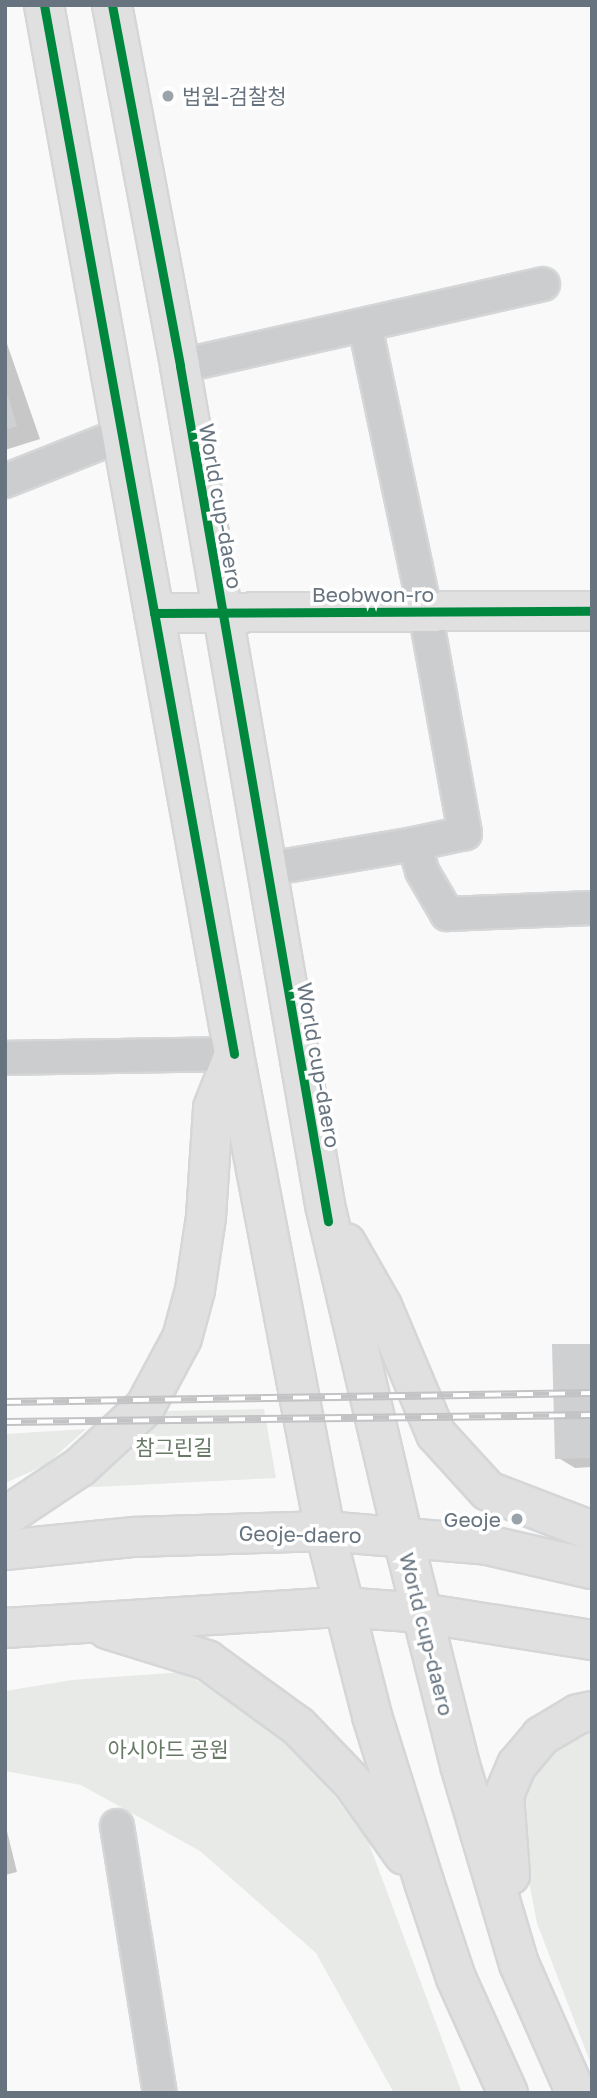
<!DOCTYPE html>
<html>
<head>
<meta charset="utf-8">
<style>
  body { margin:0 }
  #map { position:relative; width:597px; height:2098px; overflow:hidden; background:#f9f9f9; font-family:"Golos Text","Noto Sans KR",sans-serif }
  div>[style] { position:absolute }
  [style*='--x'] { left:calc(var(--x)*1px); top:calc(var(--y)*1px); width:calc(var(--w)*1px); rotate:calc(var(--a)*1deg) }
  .green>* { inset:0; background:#e8eae7 }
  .shadow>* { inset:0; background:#0003 }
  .building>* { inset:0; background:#ced0d1 }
  .roads { filter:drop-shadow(2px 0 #d5d6d7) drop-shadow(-2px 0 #d5d6d7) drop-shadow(0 2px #d5d6d7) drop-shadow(0 -2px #d5d6d7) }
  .minor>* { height:32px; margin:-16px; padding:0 16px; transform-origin:16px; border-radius:16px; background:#cccdce }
  .major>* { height:38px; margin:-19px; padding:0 19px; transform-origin:19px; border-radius:19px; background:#e0e0e1 }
  .rail>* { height:8px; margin-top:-4px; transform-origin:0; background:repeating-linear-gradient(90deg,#fff 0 16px,#c3c3c5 0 32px); box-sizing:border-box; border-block:2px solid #c3c3c5 }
  .cycleway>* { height:9px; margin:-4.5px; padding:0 4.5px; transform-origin:4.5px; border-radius:4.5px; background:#00873e }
  .dots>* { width:19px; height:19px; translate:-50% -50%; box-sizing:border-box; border:4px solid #fff; border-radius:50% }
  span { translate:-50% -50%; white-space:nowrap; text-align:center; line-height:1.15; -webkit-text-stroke:7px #fff; paint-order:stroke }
  .poi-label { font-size:21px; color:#677480 }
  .left { translate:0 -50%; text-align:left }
  .right { translate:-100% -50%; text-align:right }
  .street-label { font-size:21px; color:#677480 }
  .park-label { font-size:21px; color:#687966 }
  .frame { position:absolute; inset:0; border:7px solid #677480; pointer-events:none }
</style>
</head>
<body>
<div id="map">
  <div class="green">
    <i style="clip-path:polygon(264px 1409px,276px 1478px,75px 1488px,159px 1411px)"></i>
    <i style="clip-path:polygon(86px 1429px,46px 1465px,5px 1483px,5px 1434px)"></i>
    <i style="clip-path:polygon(183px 1672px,288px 1735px,367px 1838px,462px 2093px,394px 2093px,316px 1953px,200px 1851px,81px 1785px,5px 1771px,5px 1691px,72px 1680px)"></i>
    <i style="clip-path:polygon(575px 1731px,592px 1731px,592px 2067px,537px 1923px,515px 1810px,533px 1767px)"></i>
  </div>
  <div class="shadow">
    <i style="clip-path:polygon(5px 338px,40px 439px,5px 450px)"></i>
    <i style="clip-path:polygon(592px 1345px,592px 1467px,575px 1468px,557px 1457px)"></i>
    <i style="clip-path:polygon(5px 1823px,17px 1872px,5px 1875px)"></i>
  </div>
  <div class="building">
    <i style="clip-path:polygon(6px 390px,17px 426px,5px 430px,5px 391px)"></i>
    <i style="clip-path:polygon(552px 1344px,592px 1344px,592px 1458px,555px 1459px)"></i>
  </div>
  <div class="roads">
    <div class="minor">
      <i style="--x:365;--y:326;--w:291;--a:78.1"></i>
      <i style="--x:425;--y:611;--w:226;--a:79.8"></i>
      <i style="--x:465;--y:833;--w:52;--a:167.8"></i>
      <i style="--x:180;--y:366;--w:372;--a:-12.7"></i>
      <i style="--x:5;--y:481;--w:127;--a:-21.7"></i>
      <i style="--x:268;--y:869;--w:148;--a:-9.7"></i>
      <i style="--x:414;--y:844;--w:28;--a:73"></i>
      <i style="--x:422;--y:871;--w:50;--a:59.8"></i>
      <i style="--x:447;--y:914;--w:145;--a:-2.4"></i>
      <i style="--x:5;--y:1058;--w:229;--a:-1"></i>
      <i style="--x:117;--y:1826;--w:270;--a:80.9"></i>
    </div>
    <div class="major">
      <i style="--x:44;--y:5;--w:1066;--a:79.73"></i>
      <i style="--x:234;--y:1054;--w:486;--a:79.2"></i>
      <i style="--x:325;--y:1531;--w:191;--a:75.7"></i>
      <i style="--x:372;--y:1716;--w:174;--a:72.6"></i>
      <i style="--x:424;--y:1882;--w:101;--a:71.6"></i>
      <i style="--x:456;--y:1978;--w:126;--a:65.7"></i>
      <i style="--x:112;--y:5;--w:367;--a:79.3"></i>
      <i style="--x:180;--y:366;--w:851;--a:80.19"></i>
      <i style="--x:325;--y:1205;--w:342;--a:76.8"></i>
      <i style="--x:403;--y:1538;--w:234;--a:75.9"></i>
      <i style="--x:460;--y:1765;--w:208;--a:73.5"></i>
      <i style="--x:519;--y:1964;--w:141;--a:66.2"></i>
      <i style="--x:154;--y:613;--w:438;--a:-0.3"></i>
      <i style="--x:346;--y:1243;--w:73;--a:60.3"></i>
      <i style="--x:382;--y:1306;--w:139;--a:67.1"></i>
      <i style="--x:436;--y:1434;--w:77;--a:47.6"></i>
      <i style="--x:488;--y:1491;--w:111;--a:21"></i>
      <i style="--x:5;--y:1517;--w:90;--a:-33.7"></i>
      <i style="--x:80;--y:1467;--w:88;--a:-42.7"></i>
      <i style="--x:145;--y:1407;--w:78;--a:-61.8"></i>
      <i style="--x:182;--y:1338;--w:50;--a:-74.8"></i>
      <i style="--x:195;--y:1290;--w:74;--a:-81.4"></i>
      <i style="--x:206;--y:1217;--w:109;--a:-86.3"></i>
      <i style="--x:213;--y:1108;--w:58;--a:-68.7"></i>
      <i style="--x:5;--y:1550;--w:130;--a:-5.8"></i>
      <i style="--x:134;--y:1537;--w:191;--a:-1.8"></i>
      <i style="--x:325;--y:1531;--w:163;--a:4.9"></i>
      <i style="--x:487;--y:1545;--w:108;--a:12.9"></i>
      <i style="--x:5;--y:1628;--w:338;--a:-3.6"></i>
      <i style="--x:342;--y:1607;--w:79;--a:4.3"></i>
      <i style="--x:421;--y:1613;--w:173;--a:9"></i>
      <i style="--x:107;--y:1629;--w:105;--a:17.2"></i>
      <i style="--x:207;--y:1660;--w:112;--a:36"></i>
      <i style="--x:298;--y:1726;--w:79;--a:46"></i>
      <i style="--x:353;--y:1783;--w:88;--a:54.7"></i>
      <i style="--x:510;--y:1875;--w:80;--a:-94.3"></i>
      <i style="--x:504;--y:1795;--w:33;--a:-67"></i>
      <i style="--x:517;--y:1765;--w:38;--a:-50"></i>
      <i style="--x:541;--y:1736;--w:43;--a:-30.7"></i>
      <i style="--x:578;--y:1714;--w:14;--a:-12"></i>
    </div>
  </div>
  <div class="rail">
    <i style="--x:5;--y:1402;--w:587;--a:-0.88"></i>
    <i style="--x:5;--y:1422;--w:587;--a:-0.68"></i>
  </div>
  <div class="cycleway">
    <i style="--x:44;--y:5;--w:1066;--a:79.73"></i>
    <i style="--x:112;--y:5;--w:367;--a:79.3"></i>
    <i style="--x:180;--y:366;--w:868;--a:80.18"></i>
    <i style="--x:154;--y:613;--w:438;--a:-0.3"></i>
  </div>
  <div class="dots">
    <i style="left:168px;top:96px;background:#9aa3aa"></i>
    <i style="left:517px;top:1519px;background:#9aa3aa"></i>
  </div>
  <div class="poi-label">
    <span class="left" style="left:182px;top:96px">법원-검찰청</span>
    <span class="right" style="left:501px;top:1519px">Geoje</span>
  </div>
  <div class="street-label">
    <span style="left:221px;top:506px;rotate:80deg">World cup-daero</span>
    <span style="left:373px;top:594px">Beobwon-ro</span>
    <span style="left:319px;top:1065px;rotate:80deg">World cup-daero</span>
    <span style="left:300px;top:1534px;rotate:1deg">Geoje-daero</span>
    <span style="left:427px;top:1634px;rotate:76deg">World cup-daero</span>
  </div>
  <div class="park-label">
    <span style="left:174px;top:1447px">참그린길</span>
    <span style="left:168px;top:1749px">아시아드 공원</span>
  </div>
  <div class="frame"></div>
</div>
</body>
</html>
